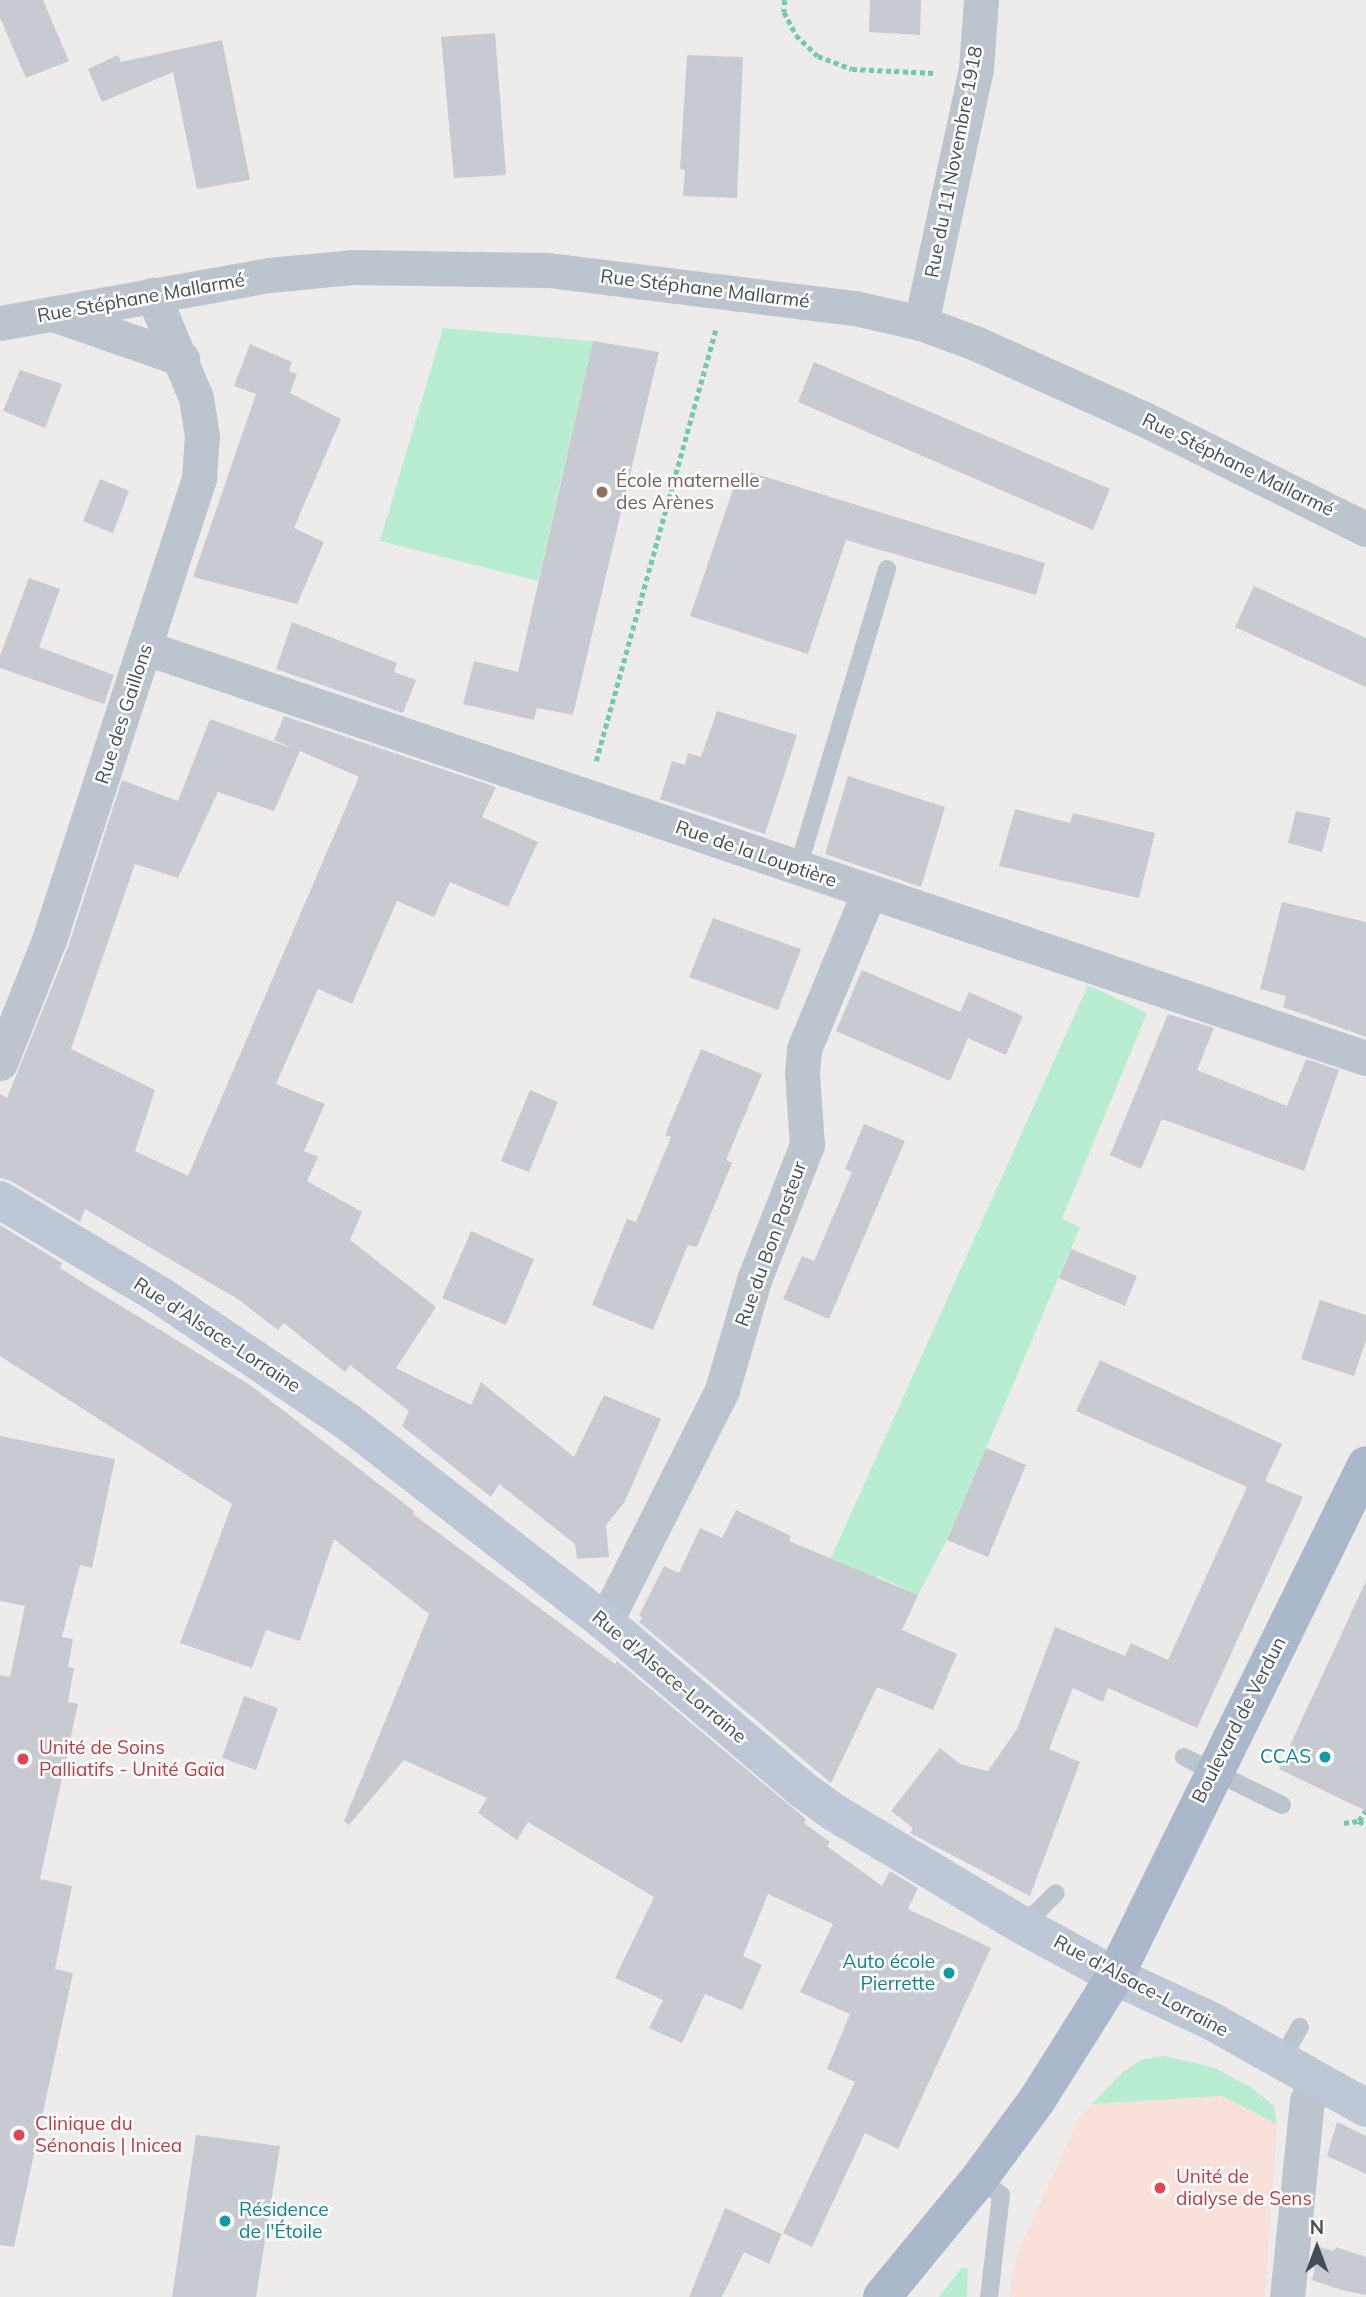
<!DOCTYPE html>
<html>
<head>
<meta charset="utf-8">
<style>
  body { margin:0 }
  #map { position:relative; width:1366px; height:2297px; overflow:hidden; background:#eeeceb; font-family:Mulish,sans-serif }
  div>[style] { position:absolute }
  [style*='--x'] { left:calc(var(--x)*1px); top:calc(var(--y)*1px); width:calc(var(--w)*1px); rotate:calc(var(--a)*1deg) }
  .medical>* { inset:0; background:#fae0da }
  .green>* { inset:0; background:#b9edd2 }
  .building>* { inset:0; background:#c8cad1 }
  .path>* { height:4.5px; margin-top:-2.25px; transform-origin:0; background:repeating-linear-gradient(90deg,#72caa6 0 5px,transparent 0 8.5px) }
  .lane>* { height:18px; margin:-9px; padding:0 9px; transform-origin:9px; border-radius:9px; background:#bcc5ce }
  .street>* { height:35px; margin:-17.5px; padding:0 17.5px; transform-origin:17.5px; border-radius:17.5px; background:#bcc5ce }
  .secondary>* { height:38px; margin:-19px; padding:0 19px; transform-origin:19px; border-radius:19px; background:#bec7d5 }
  .primary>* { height:38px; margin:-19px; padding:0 19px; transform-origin:19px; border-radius:19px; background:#abb8cb }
  .dots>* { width:19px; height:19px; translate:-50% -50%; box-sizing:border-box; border:4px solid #fff; border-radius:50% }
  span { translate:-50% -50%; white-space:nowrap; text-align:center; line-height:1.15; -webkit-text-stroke:5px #fff; paint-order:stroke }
  .street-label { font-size:19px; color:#444d58 }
  .education-label { font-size:19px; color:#785e54 }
  .left { translate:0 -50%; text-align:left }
  .health-label { font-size:19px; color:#be3a42 }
  .culture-label { font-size:19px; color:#0d838f }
  .right { translate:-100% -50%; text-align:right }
  .north { position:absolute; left:1282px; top:2213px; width:70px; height:70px; -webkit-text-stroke:5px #fff; paint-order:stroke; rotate:0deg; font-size:19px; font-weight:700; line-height:28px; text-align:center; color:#444d58 }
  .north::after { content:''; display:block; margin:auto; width:24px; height:32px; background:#444d58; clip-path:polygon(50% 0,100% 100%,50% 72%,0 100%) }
</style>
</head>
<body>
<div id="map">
  <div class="medical">
    <i style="clip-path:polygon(1222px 2096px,1277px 2124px,1265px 2297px,1009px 2297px,1018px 2252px,1079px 2118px,1092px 2104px)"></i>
  </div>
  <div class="green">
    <i style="clip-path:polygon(443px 328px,593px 341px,538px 581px,380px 541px)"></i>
    <i style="clip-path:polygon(1088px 985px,1147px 1013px,1062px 1219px,1080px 1227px,947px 1540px,918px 1595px,878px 1576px,866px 1602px,846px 1594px,856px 1569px,831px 1558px)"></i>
    <i style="clip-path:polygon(1165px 2056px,1215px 2068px,1252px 2088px,1274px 2106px,1277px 2124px,1222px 2096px,1092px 2104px,1124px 2071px,1143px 2059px)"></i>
    <i style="clip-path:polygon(962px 2267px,968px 2268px,967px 2297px,939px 2297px)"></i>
  </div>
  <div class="building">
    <i style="clip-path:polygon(0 0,43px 0,69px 61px,26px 78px,0 18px)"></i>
    <i style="clip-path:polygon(870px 0,921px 0,920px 35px,869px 32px)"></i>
    <i style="clip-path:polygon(495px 33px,506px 175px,454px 178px,441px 37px)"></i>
    <i style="clip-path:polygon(222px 40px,250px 180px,197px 189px,173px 72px,102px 102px,88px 69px,118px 55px,121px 62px)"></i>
    <i style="clip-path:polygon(687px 55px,743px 57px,737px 198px,683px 196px,685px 170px,680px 169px)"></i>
    <i style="clip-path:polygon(593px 341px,659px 352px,573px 715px,537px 708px,534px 720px,463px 704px,474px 661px,518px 672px)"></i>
    <i style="clip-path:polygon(250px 344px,292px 362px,289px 371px,297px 374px,290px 393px,341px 419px,294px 528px,324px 542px,297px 604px,193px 577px,256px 394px,234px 386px)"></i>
    <i style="clip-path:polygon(814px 362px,1110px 489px,1093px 530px,798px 402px)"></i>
    <i style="clip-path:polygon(20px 370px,62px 384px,45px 428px,3px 411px)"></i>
    <i style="clip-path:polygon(740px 469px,1045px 563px,1036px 595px,846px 540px,808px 654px,690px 616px)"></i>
    <i style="clip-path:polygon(100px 479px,129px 491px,113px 533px,83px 521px)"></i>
    <i style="clip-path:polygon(29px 578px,60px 589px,39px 647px,114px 675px,104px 704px,0 668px,0 656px)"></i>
    <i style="clip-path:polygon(1254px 586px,1366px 638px,1366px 687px,1235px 627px)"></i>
    <i style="clip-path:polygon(292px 622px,397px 663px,394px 672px,416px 680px,403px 713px,276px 669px)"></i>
    <i style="clip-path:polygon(717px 711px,797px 735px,765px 834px,660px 799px,672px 761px,685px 765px,688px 753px,701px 757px)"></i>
    <i style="clip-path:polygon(evenodd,284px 716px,496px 787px,482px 817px,538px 842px,508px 907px,450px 882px,434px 917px,397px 901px,352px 1004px,318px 989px,276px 1084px,325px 1104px,304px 1151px,318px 1157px,307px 1181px,362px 1212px,350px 1240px,436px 1307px,396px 1368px,471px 1405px,481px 1382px,574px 1457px,604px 1395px,661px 1419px,624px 1503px,606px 1525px,609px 1557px,577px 1559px,575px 1544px,499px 1484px,491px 1497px,402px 1426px,409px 1411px,350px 1365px,345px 1372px,284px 1323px,278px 1330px,239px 1300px,85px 1209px,80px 1222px,11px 1181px,0 1178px,0 1094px,7px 1098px,68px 947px,122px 780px,178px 801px,210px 719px,294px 749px,274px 740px,284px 716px,300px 751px,359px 777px,188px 1176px,135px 1151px,155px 1090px,71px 1049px,135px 864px,178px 878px,218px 792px,274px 811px,300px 751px)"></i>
    <i style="clip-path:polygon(848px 776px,945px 807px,921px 887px,825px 854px)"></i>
    <i style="clip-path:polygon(1015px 809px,1070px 823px,1073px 813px,1155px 833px,1139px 898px,999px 866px)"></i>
    <i style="clip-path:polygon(1296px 811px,1331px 818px,1322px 852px,1288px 843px)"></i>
    <i style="clip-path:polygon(1282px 902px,1366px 922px,1366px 1037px,1283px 1007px,1286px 996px,1260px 989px)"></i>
    <i style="clip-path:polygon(713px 918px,801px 949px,778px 1010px,689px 977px)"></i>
    <i style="clip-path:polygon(862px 970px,960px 1012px,969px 992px,1023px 1016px,1006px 1055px,968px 1038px,950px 1081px,836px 1031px)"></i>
    <i style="clip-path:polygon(1168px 1014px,1214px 1028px,1197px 1070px,1287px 1106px,1306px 1059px,1339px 1070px,1304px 1171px,1162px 1119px,1141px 1169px,1110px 1155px)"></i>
    <i style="clip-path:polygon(701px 1049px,762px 1074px,726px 1160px,732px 1163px,697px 1247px,688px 1245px,653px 1330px,592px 1305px,627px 1219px,636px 1222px,671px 1137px,665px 1135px)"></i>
    <i style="clip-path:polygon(530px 1090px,558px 1102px,529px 1172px,501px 1161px)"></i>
    <i style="clip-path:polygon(864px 1124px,905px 1141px,829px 1319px,783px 1299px,802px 1256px,814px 1261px,852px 1172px,845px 1169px)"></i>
    <i style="clip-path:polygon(0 1225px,62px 1263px,60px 1268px,85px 1284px,250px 1385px,414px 1511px,413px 1514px,615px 1664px,617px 1661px,806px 1819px,804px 1823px,830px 1842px,827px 1846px,882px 1886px,890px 1871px,918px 1888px,908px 1909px,991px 1948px,898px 2149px,865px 2133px,812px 2247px,783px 2233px,855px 2082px,827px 2069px,850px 2014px,800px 1992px,833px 1924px,768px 1894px,743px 1956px,762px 1965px,742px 2010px,705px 1994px,682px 2043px,649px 2028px,663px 2000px,615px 1978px,654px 1897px,528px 1822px,517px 1840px,478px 1813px,487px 1798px,404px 1760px,349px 1825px,344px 1821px,429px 1614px,334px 1539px,300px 1641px,266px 1630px,252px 1668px,180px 1643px,232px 1504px,0 1356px)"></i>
    <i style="clip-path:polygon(471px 1231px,534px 1259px,506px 1325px,442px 1298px)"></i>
    <i style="clip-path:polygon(1071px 1249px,1137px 1276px,1125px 1306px,1059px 1278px)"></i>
    <i style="clip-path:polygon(1320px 1300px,1366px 1315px,1366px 1340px,1354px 1376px,1301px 1359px)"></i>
    <i style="clip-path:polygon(1100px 1360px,1282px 1444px,1265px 1481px,1303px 1497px,1197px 1728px,1108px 1688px,1103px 1702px,1073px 1688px,1049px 1749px,1080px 1762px,1030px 1896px,910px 1833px,913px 1828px,891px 1811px,940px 1748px,960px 1764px,988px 1771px,1017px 1729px,1055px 1627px,1125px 1656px,1131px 1643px,1168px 1660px,1247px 1487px,1076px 1411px)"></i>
    <i style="clip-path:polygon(0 1436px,115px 1459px,92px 1568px,80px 1565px,62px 1637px,73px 1639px,68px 1667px,74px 1668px,68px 1702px,78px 1704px,40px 1879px,72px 1886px,55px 1969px,73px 1973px,14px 2247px,0 2245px,0 1675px,10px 1677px,25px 1606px,0 1601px)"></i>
    <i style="clip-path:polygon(986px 1448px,1026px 1465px,988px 1557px,947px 1540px)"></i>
    <i style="clip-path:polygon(736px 1510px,791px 1536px,789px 1541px,918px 1595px,902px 1630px,957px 1654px,933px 1710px,877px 1687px,831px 1783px,639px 1622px,642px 1618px,639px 1615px,664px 1566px,679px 1573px,700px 1528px,722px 1538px)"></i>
    <i style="clip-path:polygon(1366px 1581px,1366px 1811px,1279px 1769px)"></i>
    <i style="clip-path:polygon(244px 1696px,278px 1708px,256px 1770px,222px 1758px)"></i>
    <i style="clip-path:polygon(1337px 2122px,1366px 2136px,1366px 2174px,1327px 2156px)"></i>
    <i style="clip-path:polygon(196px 2135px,280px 2146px,256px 2297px,172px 2297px)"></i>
    <i style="clip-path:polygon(725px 2208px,782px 2234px,769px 2264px,744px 2252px,722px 2297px,689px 2297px)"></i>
    <i style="clip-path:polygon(1319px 2247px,1334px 2251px,1336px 2247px,1366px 2257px,1366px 2295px,1341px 2290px,1312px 2280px)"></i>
  </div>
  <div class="path">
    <i style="--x:785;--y:0;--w:12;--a:95"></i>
    <i style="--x:784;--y:12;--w:26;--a:62"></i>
    <i style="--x:796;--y:35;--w:30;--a:44"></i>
    <i style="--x:818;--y:56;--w:36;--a:21"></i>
    <i style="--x:852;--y:69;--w:83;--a:2.8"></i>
    <i style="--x:596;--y:761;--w:449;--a:-74.5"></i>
    <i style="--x:1359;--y:1821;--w:12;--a:-59"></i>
    <i style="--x:1344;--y:1823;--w:15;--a:-8"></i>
    <i style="--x:1359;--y:1821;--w:8;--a:30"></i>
  </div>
  <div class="lane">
    <i style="--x:798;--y:868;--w:312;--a:-73.4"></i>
    <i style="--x:1184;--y:1757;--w:109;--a:26.1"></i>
    <i style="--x:1020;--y:1924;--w:22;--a:-36"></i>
    <i style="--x:1038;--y:1911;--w:25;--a:-45"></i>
    <i style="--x:1281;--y:2061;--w:39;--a:-61"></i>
    <i style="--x:979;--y:2179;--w:27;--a:36"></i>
    <i style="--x:1001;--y:2195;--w:103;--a:96.7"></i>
  </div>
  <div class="street">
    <i style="--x:53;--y:314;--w:137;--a:19.2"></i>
    <i style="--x:0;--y:323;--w:273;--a:-10.1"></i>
    <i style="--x:269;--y:275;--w:83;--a:-5.5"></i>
    <i style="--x:352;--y:267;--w:196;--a:0.9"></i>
    <i style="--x:548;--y:270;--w:309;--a:7.1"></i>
    <i style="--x:855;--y:308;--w:68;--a:12.8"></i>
    <i style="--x:921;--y:323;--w:58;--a:20.3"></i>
    <i style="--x:975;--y:343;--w:181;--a:24.2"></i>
    <i style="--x:1140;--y:417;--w:252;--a:26.4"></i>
    <i style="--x:921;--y:323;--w:261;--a:-77.8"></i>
    <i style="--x:976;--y:68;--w:68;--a:-85.8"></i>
    <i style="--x:146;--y:648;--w:1287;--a:18.58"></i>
    <i style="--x:0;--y:1063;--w:132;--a:-68.3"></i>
    <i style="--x:49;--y:940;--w:487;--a:-72"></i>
    <i style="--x:199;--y:477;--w:41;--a:-85.8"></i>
    <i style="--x:202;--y:436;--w:38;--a:-99"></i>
    <i style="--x:196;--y:398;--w:112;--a:-112.7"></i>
    <i style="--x:605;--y:1622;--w:260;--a:-63.2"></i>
    <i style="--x:722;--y:1390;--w:115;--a:-73.8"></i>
    <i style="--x:754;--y:1280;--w:145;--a:-68.6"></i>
    <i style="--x:807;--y:1145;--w:72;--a:-94"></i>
    <i style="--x:802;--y:1073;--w:24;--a:-85"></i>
    <i style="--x:804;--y:1049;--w:170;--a:-67.5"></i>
    <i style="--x:1287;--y:2297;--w:197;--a:-84.2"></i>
    <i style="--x:1307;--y:2101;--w:21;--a:-65"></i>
  </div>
  <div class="secondary">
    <i style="--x:0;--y:1200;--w:187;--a:30.8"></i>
    <i style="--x:161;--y:1296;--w:225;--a:34"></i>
    <i style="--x:348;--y:1422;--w:326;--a:37.9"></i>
    <i style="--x:605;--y:1622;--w:260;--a:40.3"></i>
    <i style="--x:803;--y:1790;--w:39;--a:36"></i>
    <i style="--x:835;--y:1813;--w:216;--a:31"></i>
    <i style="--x:1020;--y:1924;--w:108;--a:28.7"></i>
    <i style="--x:1115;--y:1976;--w:108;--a:25.1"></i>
    <i style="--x:1213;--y:2022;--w:176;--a:29.3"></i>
  </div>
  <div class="primary">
    <i style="--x:882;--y:2297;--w:153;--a:-50.6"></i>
    <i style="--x:979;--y:2179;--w:98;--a:-53.7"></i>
    <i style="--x:1037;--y:2100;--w:146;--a:-57.8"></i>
    <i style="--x:1115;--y:1976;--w:569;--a:-63.84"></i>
  </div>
  <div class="dots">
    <i style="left:602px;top:492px;background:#8d6e63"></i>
    <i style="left:1325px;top:1757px;background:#0f9aa8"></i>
    <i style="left:23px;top:1759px;background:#e0444e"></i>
    <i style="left:949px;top:1973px;background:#0f9aa8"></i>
    <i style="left:19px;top:2135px;background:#e0444e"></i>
    <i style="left:1160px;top:2188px;background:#e0444e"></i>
    <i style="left:225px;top:2221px;background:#0f9aa8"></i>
  </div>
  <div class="street-label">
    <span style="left:954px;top:162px;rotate:-79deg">Rue du 11 Novembre 1918</span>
    <span style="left:705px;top:289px;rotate:7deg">Rue Stéphane Mallarmé</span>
    <span style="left:141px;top:298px;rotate:-10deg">Rue Stéphane Mallarmé</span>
    <span style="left:1238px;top:465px;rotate:26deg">Rue Stéphane Mallarmé</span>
    <span style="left:124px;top:714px;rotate:-72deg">Rue des Gaillons</span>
    <span style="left:756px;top:854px;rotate:19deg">Rue de la Louptière</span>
    <span style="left:771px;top:1244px;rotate:-70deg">Rue du Bon Pasteur</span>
    <span style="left:217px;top:1335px;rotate:33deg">Rue d'Alsace-Lorraine</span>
    <span style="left:669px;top:1677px;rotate:40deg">Rue d'Alsace-Lorraine</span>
    <span style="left:1239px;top:1720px;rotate:-63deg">Boulevard de Verdun</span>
    <span style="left:1141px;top:1986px;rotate:28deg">Rue d'Alsace-Lorraine</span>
  </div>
  <div class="education-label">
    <span class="left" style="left:616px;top:492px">École maternelle<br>des Arènes</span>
  </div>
  <div class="health-label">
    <span class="left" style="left:39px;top:1759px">Unité de Soins<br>Palliatifs - Unité Gaïa</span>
    <span class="left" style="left:35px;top:2135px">Clinique du<br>Sénonais | Inicea</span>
    <span class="left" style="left:1176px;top:2188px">Unité de<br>dialyse de Sens</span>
  </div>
  <div class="culture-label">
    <span class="right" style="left:1311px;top:1757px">CCAS</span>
    <span class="right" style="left:935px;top:1973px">Auto école<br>Pierrette</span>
    <span class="left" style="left:239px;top:2221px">Résidence<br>de l'Étoile</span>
  </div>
  <div class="north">N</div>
</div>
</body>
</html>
